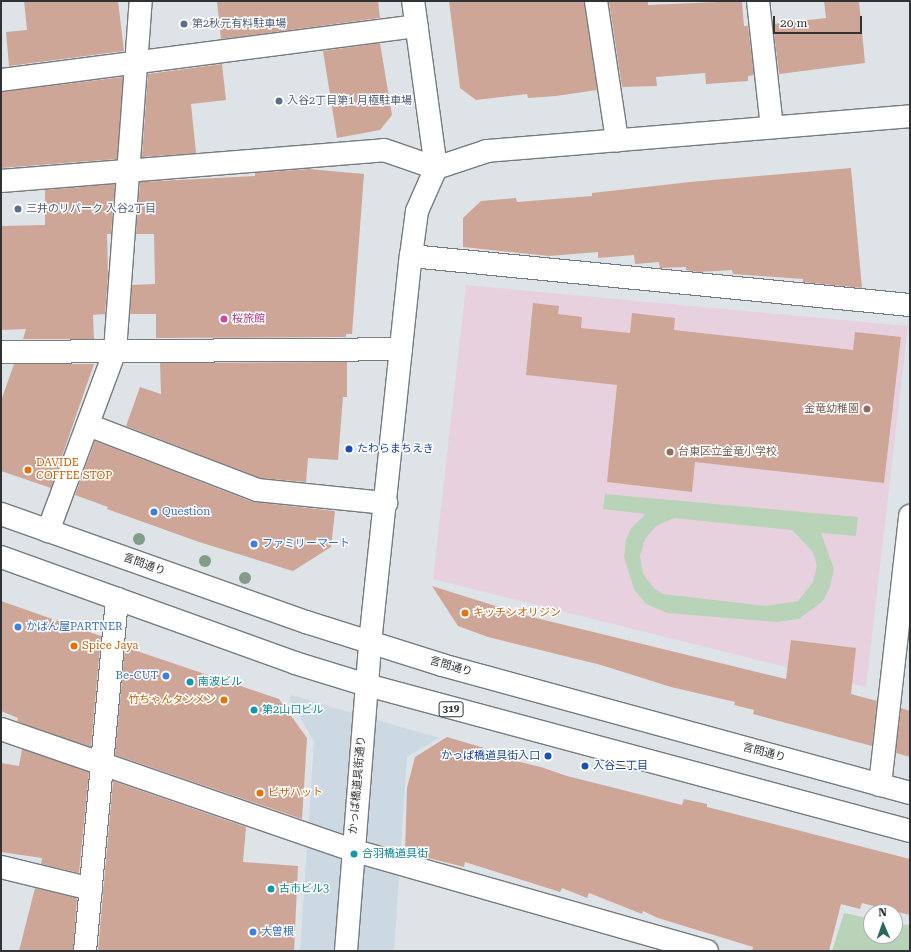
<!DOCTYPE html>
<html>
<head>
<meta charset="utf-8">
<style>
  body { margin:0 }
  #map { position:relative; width:911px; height:952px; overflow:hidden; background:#dee3e8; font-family:"Roboto Serif","Noto Sans JP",serif }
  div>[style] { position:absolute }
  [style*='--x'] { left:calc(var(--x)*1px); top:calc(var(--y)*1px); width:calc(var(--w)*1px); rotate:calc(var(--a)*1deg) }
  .built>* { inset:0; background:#cdd9e2 }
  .education>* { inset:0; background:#e8d1de }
  .green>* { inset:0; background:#b9d3b9 }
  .building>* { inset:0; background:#cea697 }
  .roads { filter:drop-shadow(1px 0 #767b7f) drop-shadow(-1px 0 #767b7f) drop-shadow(0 1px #767b7f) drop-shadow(0 -1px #767b7f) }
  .minor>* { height:22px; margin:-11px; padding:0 11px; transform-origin:11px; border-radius:11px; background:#fff }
  .major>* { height:22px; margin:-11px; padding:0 11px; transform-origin:11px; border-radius:11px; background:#fff }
  .trees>* { width:12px; height:12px; margin:-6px; border-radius:50%; background:#829c87 }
  .dots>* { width:11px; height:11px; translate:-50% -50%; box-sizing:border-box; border:2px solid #fff; border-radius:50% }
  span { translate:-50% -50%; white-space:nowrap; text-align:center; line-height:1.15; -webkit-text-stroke:3px #fff; paint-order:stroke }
  .shield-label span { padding:1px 3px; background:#fff; border:1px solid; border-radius:3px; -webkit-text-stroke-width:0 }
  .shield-label { font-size:10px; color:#303234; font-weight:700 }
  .service-label { font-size:11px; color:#4e5e75 }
  .left { translate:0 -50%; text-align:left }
  .hotel-label { font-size:11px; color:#b23c85 }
  .education-label { font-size:11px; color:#785e54 }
  .right { translate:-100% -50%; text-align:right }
  .transit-label { font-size:11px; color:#164399 }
  .food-label { font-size:11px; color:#c56008 }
  .shop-label { font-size:11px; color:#366cbe }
  .street-label { font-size:11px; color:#303234 }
  .culture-label { font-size:11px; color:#0d838f }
  .frame { position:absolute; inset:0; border:2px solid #303234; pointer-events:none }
  .north { position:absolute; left:863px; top:904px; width:40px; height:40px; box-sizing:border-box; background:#fff; border:1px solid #acadae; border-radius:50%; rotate:358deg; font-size:11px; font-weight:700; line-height:16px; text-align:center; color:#303234 }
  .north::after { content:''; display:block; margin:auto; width:14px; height:18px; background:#276857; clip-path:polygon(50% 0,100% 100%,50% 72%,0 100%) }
  .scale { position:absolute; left:773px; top:16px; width:89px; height:18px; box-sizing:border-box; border:2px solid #303234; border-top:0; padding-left:5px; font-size:12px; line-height:14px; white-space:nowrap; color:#303234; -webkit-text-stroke:3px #fff; paint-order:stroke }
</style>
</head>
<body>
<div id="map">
  <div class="built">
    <i style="clip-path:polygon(291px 695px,439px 738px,407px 757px,394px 951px,300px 951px,314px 742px,290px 700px)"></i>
  </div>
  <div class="education">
    <i style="clip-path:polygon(466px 285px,908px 326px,866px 687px,433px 579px)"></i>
  </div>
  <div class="green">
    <i style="clip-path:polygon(evenodd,605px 494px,858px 517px,856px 536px,821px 533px,834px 569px,830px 587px,823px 601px,799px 619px,777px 622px,667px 613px,646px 604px,634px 589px,624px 557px,626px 540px,631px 528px,646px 514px,603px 509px,605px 494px,674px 518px,792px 530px,813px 552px,817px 566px,813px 582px,798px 601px,766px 606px,663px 594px,654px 588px,643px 574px,640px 556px,645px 539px,656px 526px,674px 518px)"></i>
    <i style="clip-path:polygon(844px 913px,871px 919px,871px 936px,895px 936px,895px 924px,910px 925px,910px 951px,832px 951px)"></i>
  </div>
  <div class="building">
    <i style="clip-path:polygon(24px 1px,118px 1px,124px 51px,9px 66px,6px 32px,27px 30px)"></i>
    <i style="clip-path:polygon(217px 1px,378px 1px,380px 18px,221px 39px)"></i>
    <i style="clip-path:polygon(449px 1px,584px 1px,597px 90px,556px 96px,528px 98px,527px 94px,476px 100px,460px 88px)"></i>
    <i style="clip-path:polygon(648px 1px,648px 5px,742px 1px,744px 26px,748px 26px,754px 75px,748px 76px,748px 81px,706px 84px,705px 73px,656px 77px,657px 86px,622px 87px,609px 2px)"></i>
    <i style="clip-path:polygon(824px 1px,859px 1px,865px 63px,779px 74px,773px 24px,826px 18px)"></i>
    <i style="clip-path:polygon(380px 43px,392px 115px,380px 130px,337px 138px,323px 51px)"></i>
    <i style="clip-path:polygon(222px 64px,226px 100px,191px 104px,196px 153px,142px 157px,148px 74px)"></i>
    <i style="clip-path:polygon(123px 77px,117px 159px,1px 168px,1px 92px)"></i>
    <i style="clip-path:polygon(851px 168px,862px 288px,803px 282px,803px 279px,733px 274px,732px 270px,698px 272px,686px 270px,686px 267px,660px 268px,659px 262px,635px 264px,634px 255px,598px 258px,598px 252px,549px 256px,463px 247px,463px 218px,481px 201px,516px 198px,517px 202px,592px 196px,592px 193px,690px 182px)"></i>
    <i style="clip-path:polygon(309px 169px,364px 174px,352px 334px,346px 334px,346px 337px,156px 338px,156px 314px,130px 314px,132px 285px,155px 284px,154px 234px,136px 234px,140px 182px,255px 176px,255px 173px)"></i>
    <i style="clip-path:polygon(115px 184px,111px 234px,107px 234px,108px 276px,105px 314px,93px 315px,94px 339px,23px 339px,26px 329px,1px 330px,1px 226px,45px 225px,45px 190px)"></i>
    <i style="clip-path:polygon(533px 303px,559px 306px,558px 314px,582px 317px,581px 328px,630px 333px,632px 313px,675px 318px,674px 330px,853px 350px,855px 332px,901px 337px,884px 483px,695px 462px,692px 492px,607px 482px,617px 385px,526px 375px)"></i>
    <i style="clip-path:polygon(347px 362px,347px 397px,343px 397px,338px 460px,308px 458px,306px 482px,260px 478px,126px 426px,140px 387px,161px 394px,160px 363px)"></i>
    <i style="clip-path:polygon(14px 364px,94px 364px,51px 488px,1px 471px,1px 401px)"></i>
    <i style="clip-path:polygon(95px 441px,253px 502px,335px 511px,331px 547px,293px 571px,199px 542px,107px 509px,108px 507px,75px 495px)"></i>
    <i style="clip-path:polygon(432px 586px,528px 616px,786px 679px,791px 640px,856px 648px,851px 694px,877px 701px,872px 746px,753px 714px,754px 710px,734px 705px,735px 702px,671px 687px,601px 665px,488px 637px,458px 626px)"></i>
    <i style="clip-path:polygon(1px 601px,101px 636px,91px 747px,26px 725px,17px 721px,18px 718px,1px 711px)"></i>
    <i style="clip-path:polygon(125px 647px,279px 699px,307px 738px,302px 819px,115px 755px)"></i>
    <i style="clip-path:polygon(901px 708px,910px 711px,910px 757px,896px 753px)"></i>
    <i style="clip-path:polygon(447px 737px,491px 750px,490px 755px,541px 767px,567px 776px,682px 805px,684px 799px,707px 804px,707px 807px,910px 859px,910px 915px,862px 903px,860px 909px,841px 904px,829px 951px,752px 951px,753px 947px,658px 918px,643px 911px,642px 914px,589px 893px,587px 898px,562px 888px,560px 892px,465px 862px,464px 867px,405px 852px,407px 788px,415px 757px)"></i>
    <i style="clip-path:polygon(22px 749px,89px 772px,79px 873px,41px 864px,42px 858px,1px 852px,1px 763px,19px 766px)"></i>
    <i style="clip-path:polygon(113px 781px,246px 827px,243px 862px,298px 866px,294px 951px,98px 951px)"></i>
    <i style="clip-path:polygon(35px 888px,77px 898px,73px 951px,19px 951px)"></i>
  </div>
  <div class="roads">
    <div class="minor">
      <i style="--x:596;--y:1;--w:141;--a:81.4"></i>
      <i style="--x:758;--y:1;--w:127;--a:83.7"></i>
      <i style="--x:1;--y:80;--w:419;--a:-7.4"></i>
      <i style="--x:1;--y:181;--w:384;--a:-4.6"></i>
      <i style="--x:384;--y:150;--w:55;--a:19.1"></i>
      <i style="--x:436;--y:168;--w:54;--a:-18.4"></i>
      <i style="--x:487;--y:151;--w:424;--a:-4.7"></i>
      <i style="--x:411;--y:256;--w:501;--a:5.61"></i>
      <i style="--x:1;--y:352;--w:400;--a:-0.4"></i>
      <i style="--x:88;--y:425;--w:181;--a:21"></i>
      <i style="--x:257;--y:490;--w:130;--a:5.8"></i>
      <i style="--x:48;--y:531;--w:192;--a:-69.6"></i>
      <i style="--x:115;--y:351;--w:351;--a:-85.8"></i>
      <i style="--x:1;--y:729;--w:371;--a:19"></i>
      <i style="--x:352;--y:850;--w:369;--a:15.9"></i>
      <i style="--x:880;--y:785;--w:271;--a:-83.6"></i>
      <i style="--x:1;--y:867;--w:93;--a:13.7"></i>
      <i style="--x:85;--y:951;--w:354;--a:-84.8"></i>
      <i style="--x:346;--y:951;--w:309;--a:-85.5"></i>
      <i style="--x:370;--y:643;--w:389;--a:-84"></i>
      <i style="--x:411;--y:256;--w:45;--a:-82.4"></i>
      <i style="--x:417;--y:211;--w:47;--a:-66.2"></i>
      <i style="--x:436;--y:168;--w:169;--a:-97.8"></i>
    </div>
    <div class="major">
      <i style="--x:1;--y:514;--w:324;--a:19.5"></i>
      <i style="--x:306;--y:622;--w:143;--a:17.5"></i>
      <i style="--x:442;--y:665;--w:485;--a:15.3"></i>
      <i style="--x:1;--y:557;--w:313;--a:19.8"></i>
      <i style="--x:295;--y:663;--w:75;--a:17"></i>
      <i style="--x:367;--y:685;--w:562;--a:15.05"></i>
    </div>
  </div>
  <div class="trees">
    <i style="left:139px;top:539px"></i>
    <i style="left:205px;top:561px"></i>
    <i style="left:245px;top:578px"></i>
  </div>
  <div class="dots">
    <i style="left:184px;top:24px;background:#5c6f8a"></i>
    <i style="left:279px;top:101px;background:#5c6f8a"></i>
    <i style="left:18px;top:209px;background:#5c6f8a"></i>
    <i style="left:224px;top:319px;background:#d1479c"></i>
    <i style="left:867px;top:409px;background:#8d6e63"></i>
    <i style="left:349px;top:449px;background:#1a4fb4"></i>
    <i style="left:670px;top:452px;background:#8d6e63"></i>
    <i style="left:28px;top:470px;background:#e8710a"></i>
    <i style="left:154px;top:512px;background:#3f7fe0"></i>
    <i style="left:254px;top:544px;background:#3f7fe0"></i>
    <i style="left:465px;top:613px;background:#e8710a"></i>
    <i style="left:18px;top:627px;background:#3f7fe0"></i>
    <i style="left:74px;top:646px;background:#e8710a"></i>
    <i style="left:166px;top:676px;background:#3f7fe0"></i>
    <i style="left:190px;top:682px;background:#0f9aa8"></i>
    <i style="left:224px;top:700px;background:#e8710a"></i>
    <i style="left:254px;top:710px;background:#0f9aa8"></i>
    <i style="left:548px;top:756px;background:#1a4fb4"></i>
    <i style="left:585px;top:766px;background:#1a4fb4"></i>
    <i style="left:260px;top:793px;background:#e8710a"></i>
    <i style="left:354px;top:854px;background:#0f9aa8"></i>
    <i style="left:271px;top:889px;background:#0f9aa8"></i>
    <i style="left:253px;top:932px;background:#3f7fe0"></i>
  </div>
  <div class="shield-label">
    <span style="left:451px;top:709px">319</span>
  </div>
  <div class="service-label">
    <span class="left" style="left:192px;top:24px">第2秋元有料駐車場</span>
    <span class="left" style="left:287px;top:101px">入谷2丁目第1 月極駐車場</span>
    <span class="left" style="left:26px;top:209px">三井のリパーク 入谷2丁目</span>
  </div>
  <div class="hotel-label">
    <span class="left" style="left:232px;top:319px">桜旅館</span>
  </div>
  <div class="education-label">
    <span class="right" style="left:859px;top:409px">金竜幼稚園</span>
    <span class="left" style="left:678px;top:452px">台東区立金竜小学校</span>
  </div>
  <div class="transit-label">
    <span class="left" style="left:357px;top:449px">たわらまちえき</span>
    <span class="right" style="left:540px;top:756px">かっぱ橋道具街入口</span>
    <span class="left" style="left:593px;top:766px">入谷二丁目</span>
  </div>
  <div class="food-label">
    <span class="left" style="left:36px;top:470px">DAVIDE<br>COFFEE STOP</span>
    <span class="left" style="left:473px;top:613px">キッチンオリジン</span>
    <span class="left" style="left:82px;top:646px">Spice Jaya</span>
    <span class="right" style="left:216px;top:700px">竹ちゃんタンメン</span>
    <span class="left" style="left:268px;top:793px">ピザハット</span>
  </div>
  <div class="shop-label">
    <span class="left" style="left:162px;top:512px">Question</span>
    <span class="left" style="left:262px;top:544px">ファミリーマート</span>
    <span class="left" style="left:26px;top:627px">かばん屋PARTNER</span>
    <span class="right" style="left:158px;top:676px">Be-CUT</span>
    <span class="left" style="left:261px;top:932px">大曽根</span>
  </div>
  <div class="street-label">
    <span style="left:144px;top:565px;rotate:20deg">言問通り</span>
    <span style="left:451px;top:667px;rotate:16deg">言問通り</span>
    <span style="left:764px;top:753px;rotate:15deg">言問通り</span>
    <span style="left:358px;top:785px;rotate:-85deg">かっぱ橋道具街通り</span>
  </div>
  <div class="culture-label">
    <span class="left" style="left:198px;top:682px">南波ビル</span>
    <span class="left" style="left:262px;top:710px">第2山口ビル</span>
    <span class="left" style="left:362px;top:854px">合羽橋道具街</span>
    <span class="left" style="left:279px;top:889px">古市ビル3</span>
  </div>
  <div class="frame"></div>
  <div class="north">N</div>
  <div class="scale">20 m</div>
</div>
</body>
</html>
